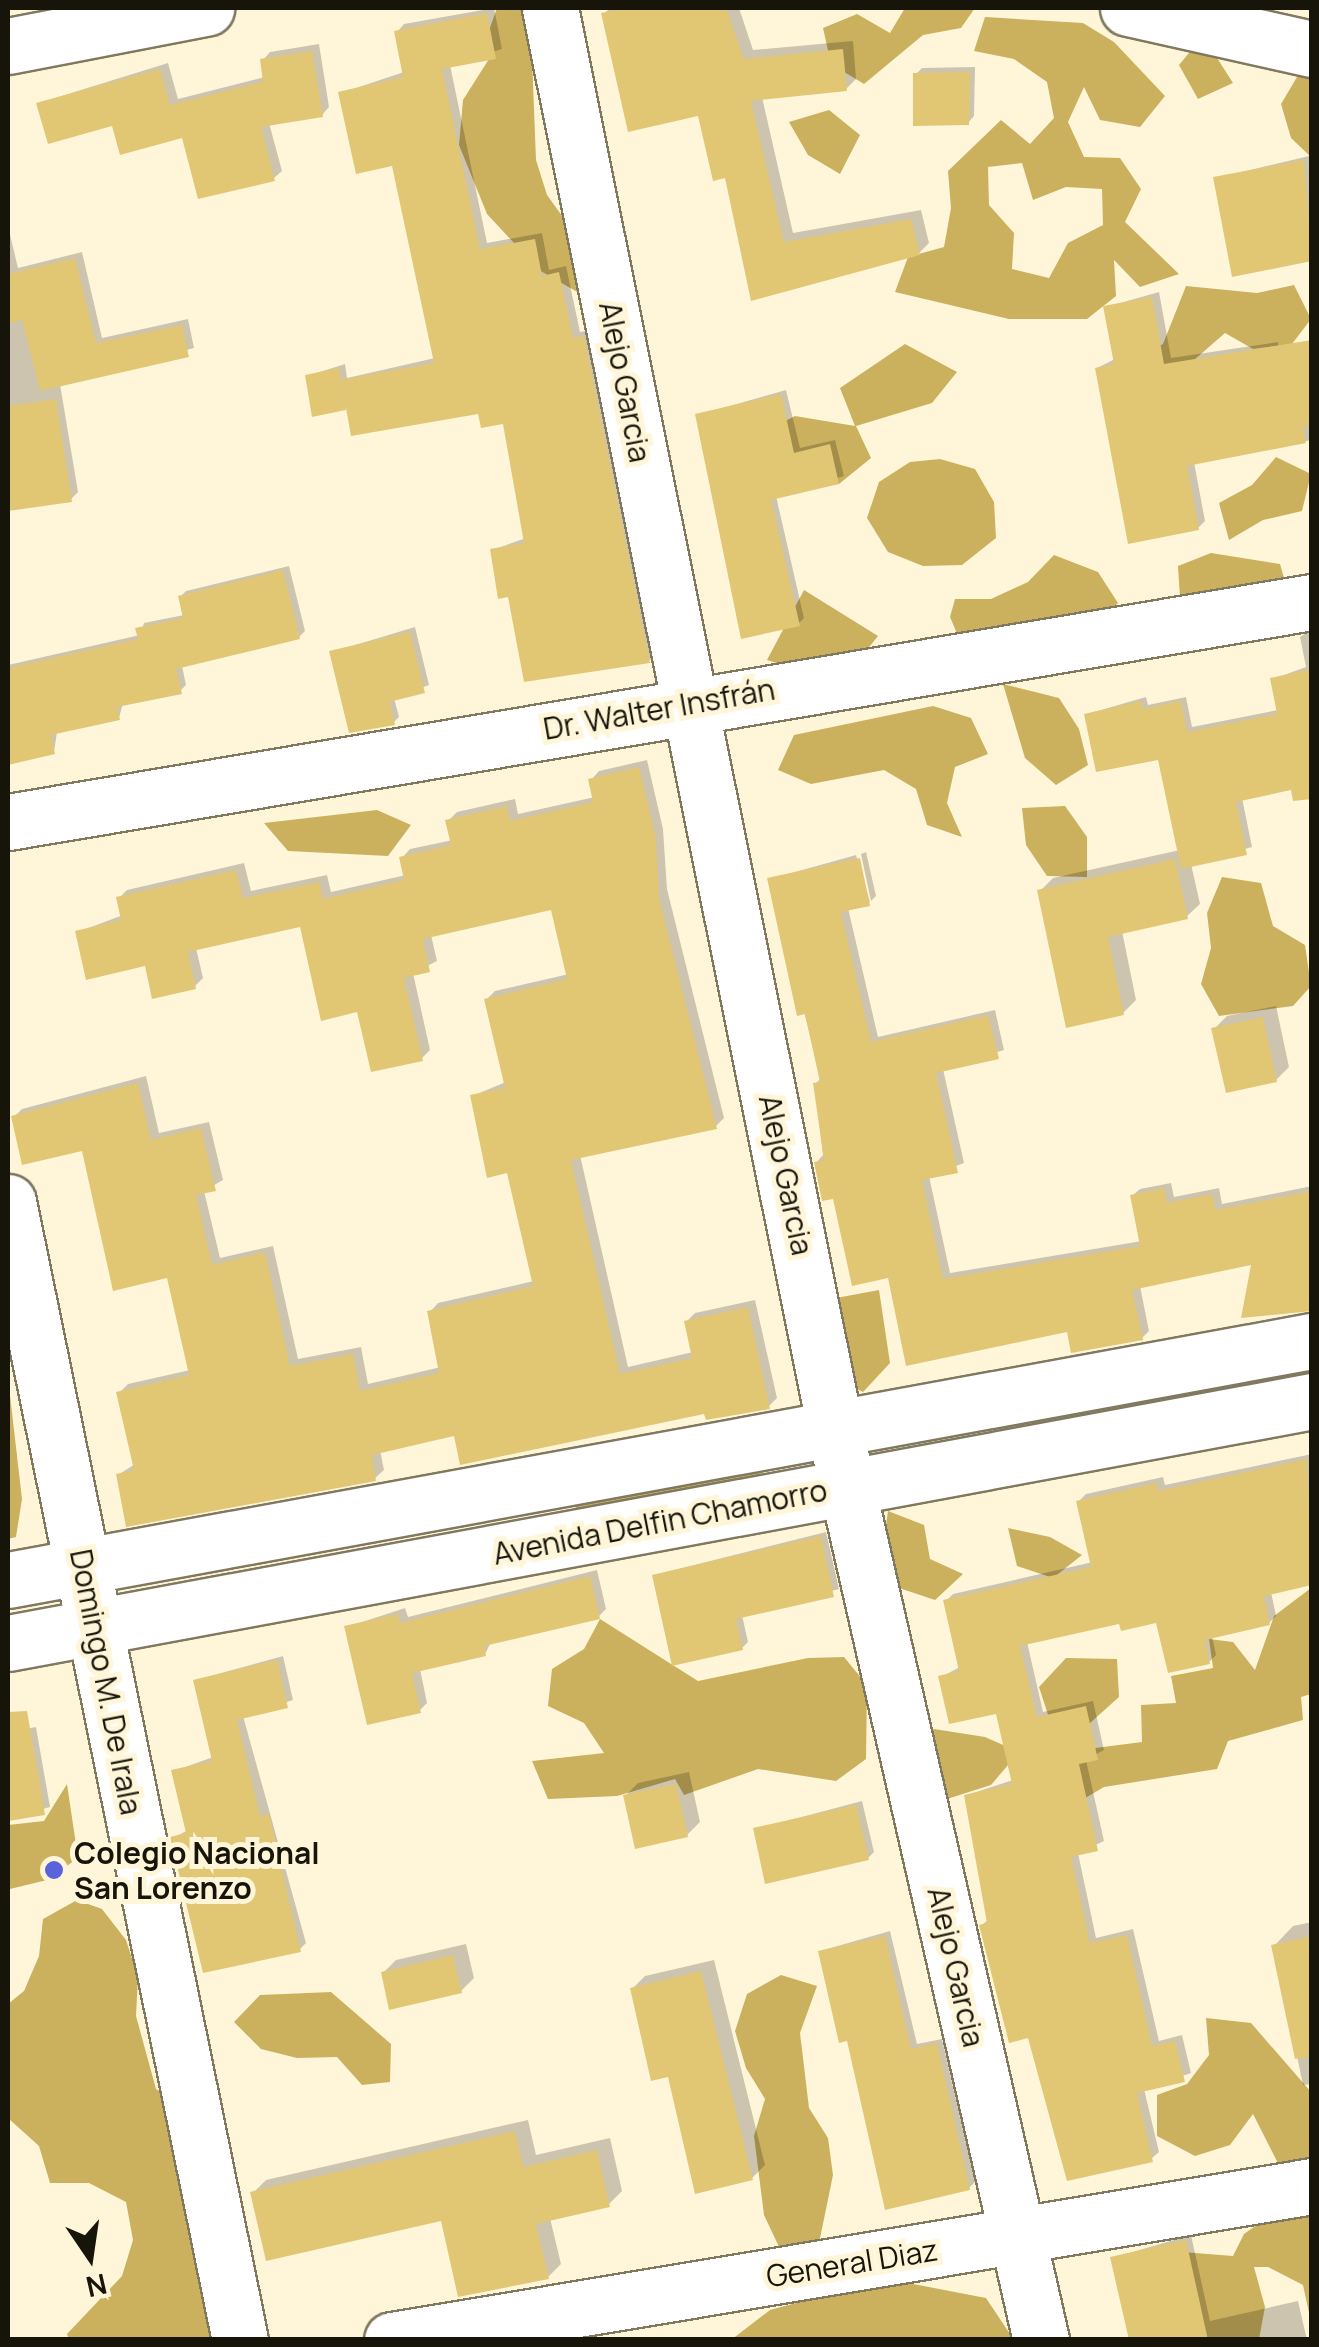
<!DOCTYPE html>
<html>
<head>
<meta charset="utf-8">
<style>
  body { margin:0 }
  #map { position:relative; width:1319px; height:2347px; overflow:hidden; background:#fff6da; font-family:Manrope,sans-serif }
  div>[style] { position:absolute }
  [style*='--x'] { left:calc(var(--x)*1px); top:calc(var(--y)*1px); width:calc(var(--w)*1px); rotate:calc(var(--a)*1deg) }
  .forest>* { inset:0; background:#cbb15e }
  .shadow>* { inset:0; background:#0003 }
  .building>* { inset:0; background:#e1c773 }
  .roads { filter:drop-shadow(2px 0 #80785f) drop-shadow(-2px 0 #80785f) drop-shadow(0 2px #80785f) drop-shadow(0 -2px #80785f) }
  .minor>* { height:55px; margin:-27.5px; padding:0 27.5px; transform-origin:27.5px; border-radius:27.5px; background:#fff }
  .dots>* { width:28px; height:28px; translate:-50% -50%; box-sizing:border-box; border:5px solid #fff6da; border-radius:50% }
  span { translate:-50% -50%; white-space:nowrap; text-align:center; line-height:1.15; -webkit-text-stroke:10px #fff6da; paint-order:stroke }
  .street-label { font-size:30px; color:#17140a }
  .poi-label { font-size:30px; color:#17140a; font-weight:700 }
  .left { translate:0 -50%; text-align:left }
  .frame { position:absolute; inset:0; border:10px solid #17140a; pointer-events:none }
  .north { position:absolute; left:40px; top:2207px; width:100px; height:100px; -webkit-text-stroke:8px #fff6da; paint-order:stroke; rotate:167deg; font-size:28px; font-weight:700; line-height:40px; text-align:center; color:#17140a }
  .north::after { content:''; display:block; margin:auto; width:35px; height:45px; background:#17140a; clip-path:polygon(50% 0,100% 100%,50% 72%,0 100%) }
</style>
</head>
<body>
<div id="map">
  <div class="forest">
    <i style="clip-path:polygon(497px 8px,530px 8px,536px 160px,547px 195px,591px 256px,579px 293px,539px 270px,487px 214px,459px 145px,463px 100px,494px 51px,487px 36px)"></i>
    <i style="clip-path:polygon(905px 8px,975px 8px,961px 28px,923px 35px,864px 84px,831px 64px,823px 28px,857px 14px,890px 33px)"></i>
    <i style="clip-path:polygon(evenodd,985px 17px,1083px 23px,1114px 42px,1165px 96px,1140px 127px,1100px 120px,1084px 87px,1068px 122px,1084px 157px,1120px 158px,1141px 189px,1125px 222px,1179px 274px,1140px 287px,1114px 260px,1116px 296px,1087px 319px,1009px 319px,895px 292px,908px 257px,944px 247px,951px 208px,948px 171px,1001px 120px,1030px 144px,1054px 118px,1047px 82px,1014px 59px,974px 51px,985px 17px,1022px 163px,1033px 200px,1066px 187px,1102px 189px,1103px 225px,1068px 243px,1049px 278px,1012px 269px,1014px 233px,989px 205px,988px 167px,1022px 163px)"></i>
    <i style="clip-path:polygon(1203px 36px,1233px 83px,1198px 99px,1179px 65px)"></i>
    <i style="clip-path:polygon(1311px 67px,1311px 157px,1291px 138px,1281px 104px,1300px 72px)"></i>
    <i style="clip-path:polygon(829px 110px,860px 135px,840px 174px,808px 155px,789px 122px)"></i>
    <i style="clip-path:polygon(1294px 285px,1311px 319px,1292px 344px,1253px 349px,1225px 333px,1194px 360px,1159px 375px,1125px 364px,1163px 344px,1186px 286px,1257px 293px)"></i>
    <i style="clip-path:polygon(905px 344px,957px 372px,932px 403px,856px 426px,871px 458px,839px 484px,802px 487px,762px 433px,795px 416px,855px 426px,840px 388px)"></i>
    <i style="clip-path:polygon(1276px 457px,1311px 474px,1302px 511px,1263px 520px,1229px 540px,1219px 503px,1252px 485px)"></i>
    <i style="clip-path:polygon(940px 459px,975px 469px,994px 502px,996px 538px,962px 565px,923px 566px,888px 552px,867px 518px,879px 482px,910px 462px)"></i>
    <i style="clip-path:polygon(1211px 553px,1280px 564px,1290px 599px,1181px 613px,1178px 566px)"></i>
    <i style="clip-path:polygon(1054px 555px,1098px 572px,1118px 603px,1093px 626px,958px 636px,950px 617px,955px 599px,991px 599px,1028px 582px)"></i>
    <i style="clip-path:polygon(804px 590px,878px 636px,858px 661px,812px 674px,767px 660px)"></i>
    <i style="clip-path:polygon(1003px 684px,1059px 698px,1079px 729px,1088px 765px,1056px 785px,1025px 758px)"></i>
    <i style="clip-path:polygon(933px 706px,971px 718px,988px 754px,955px 767px,947px 803px,962px 837px,927px 825px,916px 789px,884px 770px,811px 784px,778px 770px,794px 735px)"></i>
    <i style="clip-path:polygon(1065px 806px,1087px 837px,1087px 877px,1047px 876px,1026px 845px,1022px 808px)"></i>
    <i style="clip-path:polygon(377px 810px,411px 825px,388px 856px,288px 851px,264px 823px)"></i>
    <i style="clip-path:polygon(1222px 877px,1261px 883px,1273px 926px,1305px 945px,1311px 986px,1293px 1006px,1219px 1016px,1201px 984px,1211px 948px,1207px 913px)"></i>
    <i style="clip-path:polygon(879px 1290px,890px 1363px,863px 1392px,826px 1374px,831px 1299px)"></i>
    <i style="clip-path:polygon(8px 1378px,22px 1499px,16px 1537px,8px 1539px)"></i>
    <i style="clip-path:polygon(754px 1459px,768px 1488px,580px 1527px,572px 1492px)"></i>
    <i style="clip-path:polygon(888px 1511px,924px 1525px,930px 1559px,963px 1574px,935px 1600px,896px 1587px,883px 1548px)"></i>
    <i style="clip-path:polygon(1008px 1528px,1050px 1537px,1082px 1555px,1053px 1578px,1017px 1566px)"></i>
    <i style="clip-path:polygon(1311px 1588px,1311px 1694px,1301px 1697px,1303px 1720px,1228px 1741px,1217px 1769px,1104px 1787px,1070px 1807px,1072px 1751px,1142px 1742px,1141px 1705px,1176px 1703px,1171px 1676px,1213px 1668px,1209px 1639px,1233px 1642px,1255px 1670px,1274px 1616px)"></i>
    <i style="clip-path:polygon(600px 1619px,698px 1681px,808px 1658px,844px 1657px,867px 1685px,866px 1759px,836px 1781px,758px 1769px,684px 1795px,675px 1779px,617px 1796px,548px 1799px,532px 1761px,604px 1753px,584px 1723px,548px 1706px,552px 1669px,584px 1649px)"></i>
    <i style="clip-path:polygon(1066px 1658px,1117px 1659px,1119px 1697px,1090px 1723px,1051px 1724px,1039px 1687px)"></i>
    <i style="clip-path:polygon(934px 1729px,985px 1737px,1019px 1752px,991px 1785px,947px 1799px,924px 1736px)"></i>
    <i style="clip-path:polygon(67px 1784px,78px 1858px,47px 1880px,10px 1889px,8px 1825px,44px 1821px)"></i>
    <i style="clip-path:polygon(77px 1900px,102px 1909px,126px 1940px,138px 1977px,136px 2016px,156px 2089px,188px 2108px,213px 2339px,69px 2339px,67px 2334px,122px 2276px,133px 2240px,126px 2202px,89px 2183px,50px 2183px,39px 2146px,8px 2118px,8px 2004px,24px 1991px,39px 1956px,43px 1919px)"></i>
    <i style="clip-path:polygon(781px 1975px,817px 1986px,800px 2033px,809px 2108px,828px 2138px,833px 2175px,817px 2253px,780px 2249px,764px 2215px,754px 2136px,765px 2099px,746px 2068px,735px 2031px,747px 1994px)"></i>
    <i style="clip-path:polygon(331px 1992px,391px 2044px,390px 2082px,362px 2085px,337px 2057px,297px 2058px,261px 2049px,234px 2022px,260px 1995px)"></i>
    <i style="clip-path:polygon(1206px 2018px,1251px 2023px,1311px 2092px,1311px 2180px,1287px 2181px,1253px 2114px,1230px 2145px,1195px 2156px,1157px 2136px,1157px 2095px,1187px 2084px,1209px 2055px)"></i>
    <i style="clip-path:polygon(1275px 2212px,1311px 2216px,1311px 2322px,1303px 2285px,1268px 2267px,1254px 2267px,1265px 2307px,1259px 2339px,1189px 2339px,1182px 2252px,1233px 2256px,1244px 2234px)"></i>
    <i style="clip-path:polygon(908px 2283px,986px 2298px,1014px 2340px,731px 2340px,770px 2310px,848px 2289px)"></i>
  </div>
  <div class="shadow">
    <i style="clip-path:polygon(494px 8px,502px 49px,450px 65px,487px 243px,542px 233px,549px 270px,566px 266px,580px 332px,591px 330px,656px 654px,649px 661px,510px 594px,492px 550px,526px 538px,505px 421px,480px 411px,345px 408px,307px 376px,345px 364px,347px 378px,435px 358px,394px 163px,341px 93px,404px 72px,397px 32px,404px 24px)"></i>
    <i style="clip-path:polygon(610px 8px,739px 8px,753px 50px,853px 41px,856px 79px,846px 89px,762px 97px,793px 233px,921px 210px,929px 243px,919px 253px,753px 298px,727px 175px,700px 113px,604px 14px)"></i>
    <i style="clip-path:polygon(319px 44px,329px 107px,322px 115px,269px 123px,282px 171px,274px 178px,184px 135px,39px 103px,168px 63px,178px 99px,265px 77px,263px 60px,270px 52px)"></i>
    <i style="clip-path:polygon(975px 67px,974px 116px,968px 123px,916px 74px,922px 68px)"></i>
    <i style="clip-path:polygon(1309px 156px,1312px 167px,1312px 259px,1216px 178px)"></i>
    <i style="clip-path:polygon(8px 226px,18px 268px,82px 252px,102px 338px,188px 319px,194px 348px,60px 384px,78px 492px,71px 499px,8px 509px)"></i>
    <i style="clip-path:polygon(1159px 292px,1171px 358px,1278px 342px,1288px 397px,1312px 394px,1312px 440px,1194px 462px,1205px 521px,1198px 528px,1097px 368px,1115px 359px,1106px 307px)"></i>
    <i style="clip-path:polygon(786px 390px,800px 448px,835px 440px,844px 476px,776px 496px,804px 618px,798px 624px,698px 415px)"></i>
    <i style="clip-path:polygon(289px 566px,305px 631px,299px 637px,182px 666px,186px 685px,180px 691px,123px 703px,119px 718px,57px 732px,54px 752px,8px 762px,8px 665px,140px 635px,144px 623px,184px 615px,180px 597px,186px 591px)"></i>
    <i style="clip-path:polygon(415px 627px,429px 685px,394px 698px,399px 717px,393px 723px,332px 652px)"></i>
    <i style="clip-path:polygon(1312px 629px,1312px 784px,1242px 798px,1252px 847px,1191px 864px,1200px 904px,1186px 917px,1122px 931px,1136px 1000px,1123px 1013px,1040px 891px,1053px 878px,1180px 850px,1160px 757px,1087px 714px,1146px 697px,1148px 705px,1186px 697px,1192px 727px,1278px 710px,1273px 679px,1306px 667px,1300px 637px)"></i>
    <i style="clip-path:polygon(647px 760px,663px 829px,667px 889px,724px 1118px,716px 1126px,580px 1155px,628px 1367px,693px 1352px,686px 1322px,695px 1313px,755px 1300px,777px 1398px,769px 1406px,456px 1433px,380px 1450px,384px 1470px,375px 1478px,118px 1475px,135px 1464px,119px 1393px,128px 1384px,190px 1370px,168px 1275px,84px 1148px,14px 1117px,22px 1109px,146px 1076px,159px 1133px,209px 1122px,223px 1180px,204px 1191px,220px 1258px,273px 1246px,298px 1359px,361px 1347px,368px 1384px,441px 1367px,430px 1312px,438px 1303px,534px 1281px,509px 1170px,472px 1096px,506px 1082px,487px 999px,495px 991px,569px 974px,553px 907px,431px 935px,437px 961px,413px 973px,430px 1050px,421px 1059px,359px 1009px,302px 924px,196px 948px,203px 978px,195px 986px,78px 932px,123px 915px,119px 898px,127px 890px,244px 863px,251px 891px,327px 875px,331px 892px,406px 875px,402px 858px,410px 849px,453px 840px,448px 821px,457px 812px,515px 799px,518px 814px,595px 797px,591px 780px,599px 771px)"></i>
    <i style="clip-path:polygon(866px 852px,876px 896px,871px 901px,861px 854px)"></i>
    <i style="clip-path:polygon(856px 855px,870px 902px,848px 908px,878px 1037px,995px 1010px,1004px 1050px,943px 1069px,964px 1163px,929px 1176px,950px 1273px,1142px 1241px,1132px 1196px,1140px 1189px,1171px 1183px,1174px 1197px,1219px 1188px,1222px 1204px,1312px 1186px,1312px 1310px,1254px 1262px,1140px 1286px,1149px 1331px,1142px 1338px,1069px 1329px,889px 1275px,816px 1163px,823px 1155px,815px 1084px,821px 1078px,770px 879px)"></i>
    <i style="clip-path:polygon(1276px 1006px,1289px 1067px,1276px 1080px,1214px 1029px,1227px 1016px)"></i>
    <i style="clip-path:polygon(1312px 1454px,1312px 1583px,1271px 1592px,1276px 1616px,1269px 1623px,1212px 1636px,1216px 1655px,1209px 1662px,1158px 1620px,1121px 1621px,1027px 1642px,1043px 1712px,1093px 1701px,1104px 1750px,1086px 1760px,1104px 1841px,1078px 1853px,1096px 1938px,1133px 1929px,1159px 2041px,1182px 2035px,1191px 2073px,1144px 2089px,1159px 2152px,1151px 2159px,1030px 2036px,981px 1926px,989px 1919px,967px 1795px,1013px 1780px,997px 1711px,941px 1677px,960px 1667px,946px 1601px,953px 1594px,1093px 1562px,1079px 1501px,1086px 1494px,1163px 1477px,1165px 1485px)"></i>
    <i style="clip-path:polygon(826px 1532px,839px 1589px,742px 1615px,748px 1642px,742px 1648px,654px 1575px)"></i>
    <i style="clip-path:polygon(597px 1570px,606px 1609px,598px 1617px,491px 1642px,485px 1654px,420px 1669px,427px 1703px,420px 1710px,347px 1627px,405px 1608px,408px 1617px)"></i>
    <i style="clip-path:polygon(283px 1656px,293px 1700px,243px 1716px,306px 1943px,300px 1949px,173px 1838px,188px 1830px,174px 1771px,213px 1757px,196px 1680px)"></i>
    <i style="clip-path:polygon(36px 1727px,50px 1807px,8px 1819px,8px 1732px)"></i>
    <i style="clip-path:polygon(689px 1772px,700px 1822px,687px 1835px,625px 1796px,638px 1783px)"></i>
    <i style="clip-path:polygon(862px 1801px,874px 1852px,868px 1858px,756px 1829px)"></i>
    <i style="clip-path:polygon(1312px 1922px,1312px 2084px,1303px 2085px,1274px 1946px,1293px 1926px)"></i>
    <i style="clip-path:polygon(890px 1931px,917px 2044px,942px 2039px,975px 2182px,969px 2188px,820px 1951px)"></i>
    <i style="clip-path:polygon(466px 1944px,474px 1978px,461px 1991px,383px 1973px,396px 1960px)"></i>
    <i style="clip-path:polygon(714px 1960px,765px 2165px,752px 2178px,670px 2074px,632px 1989px,645px 1976px)"></i>
    <i style="clip-path:polygon(528px 2120px,536px 2155px,610px 2138px,622px 2191px,609px 2204px,550px 2218px,561px 2264px,548px 2277px,443px 2218px,253px 2193px,266px 2180px)"></i>
    <i style="clip-path:polygon(1191px 2235px,1210px 2321px,1298px 2301px,1307px 2340px,1130px 2340px,1112px 2258px)"></i>
  </div>
  <div class="building">
    <i style="clip-path:polygon(626px 8px,726px 8px,744px 59px,843px 49px,847px 91px,751px 101px,784px 242px,911px 219px,920px 255px,751px 301px,725px 178px,713px 181px,698px 116px,628px 132px,601px 13px)"></i>
    <i style="clip-path:polygon(487px 13px,496px 59px,442px 69px,480px 249px,535px 239px,542px 276px,559px 272px,573px 338px,584px 336px,650px 663px,524px 682px,508px 597px,498px 599px,490px 549px,524px 543px,503px 424px,481px 428px,478px 414px,351px 436px,341px 380px,434px 363px,392px 166px,356px 174px,338px 92px,403px 77px,394px 31px)"></i>
    <i style="clip-path:polygon(312px 51px,323px 117px,261px 127px,275px 181px,198px 199px,182px 138px,120px 155px,112px 126px,48px 144px,36px 103px,160px 69px,170px 105px,263px 82px,260px 59px)"></i>
    <i style="clip-path:polygon(970px 72px,969px 125px,913px 126px,913px 73px)"></i>
    <i style="clip-path:polygon(1304px 160px,1312px 261px,1232px 277px,1213px 177px)"></i>
    <i style="clip-path:polygon(75px 258px,96px 343px,182px 325px,189px 357px,40px 391px,22px 320px,8px 324px,8px 274px)"></i>
    <i style="clip-path:polygon(1152px 297px,1164px 364px,1312px 340px,1312px 425px,1303px 427px,1306px 443px,1187px 466px,1199px 530px,1128px 544px,1095px 368px,1114px 364px,1103px 306px)"></i>
    <i style="clip-path:polygon(339px 368px,346px 410px,312px 417px,305px 375px)"></i>
    <i style="clip-path:polygon(781px 394px,794px 453px,830px 444px,839px 484px,771px 500px,800px 626px,741px 639px,695px 414px)"></i>
    <i style="clip-path:polygon(56px 399px,72px 502px,8px 511px,8px 406px)"></i>
    <i style="clip-path:polygon(283px 570px,300px 639px,176px 669px,182px 694px,117px 707px,120px 720px,51px 735px,55px 754px,8px 765px,8px 668px,138px 639px,135px 628px,183px 618px,178px 596px)"></i>
    <i style="clip-path:polygon(410px 632px,425px 693px,389px 702px,395px 725px,349px 733px,329px 651px)"></i>
    <i style="clip-path:polygon(1312px 669px,1312px 799px,1293px 801px,1291px 790px,1236px 802px,1247px 855px,1181px 869px,1158px 760px,1096px 772px,1084px 714px,1141px 701px,1143px 709px,1181px 701px,1187px 732px,1277px 714px,1270px 678px)"></i>
    <i style="clip-path:polygon(639px 767px,656px 838px,659px 898px,717px 1129px,571px 1160px,620px 1374px,692px 1358px,684px 1321px,748px 1307px,770px 1409px,706px 1420px,704px 1414px,460px 1465px,454px 1436px,372px 1455px,376px 1481px,126px 1527px,116px 1474px,134px 1470px,116px 1392px,189px 1375px,167px 1278px,113px 1291px,82px 1151px,22px 1165px,11px 1116px,138px 1083px,151px 1140px,201px 1128px,216px 1191px,196px 1195px,212px 1265px,265px 1252px,290px 1366px,353px 1354px,360px 1391px,439px 1373px,427px 1311px,533px 1286px,507px 1173px,487px 1178px,470px 1095px,505px 1088px,484px 999px,567px 979px,551px 910px,423px 939px,430px 972px,404px 978px,423px 1061px,371px 1072px,357px 1012px,321px 1021px,300px 927px,188px 952px,196px 989px,152px 999px,145px 966px,86px 980px,75px 931px,121px 920px,116px 897px,236px 870px,243px 898px,319px 882px,323px 899px,404px 880px,399px 857px,451px 845px,445px 820px,507px 806px,510px 821px,593px 802px,588px 779px)"></i>
    <i style="clip-path:polygon(860px 858px,870px 906px,841px 912px,871px 1042px,988px 1015px,999px 1059px,936px 1073px,958px 1173px,922px 1180px,943px 1279px,1140px 1246px,1130px 1195px,1164px 1188px,1167px 1203px,1212px 1194px,1216px 1210px,1312px 1191px,1312px 1311px,1241px 1318px,1251px 1265px,1132px 1290px,1143px 1340px,1071px 1353px,1067px 1332px,906px 1366px,888px 1278px,852px 1286px,833px 1199px,822px 1201px,814px 1162px,824px 1160px,813px 1083px,820px 1082px,805px 1014px,797px 1016px,767px 878px)"></i>
    <i style="clip-path:polygon(1175px 859px,1188px 919px,1108px 937px,1124px 1015px,1066px 1028px,1037px 890px)"></i>
    <i style="clip-path:polygon(1263px 1017px,1277px 1082px,1226px 1093px,1211px 1028px)"></i>
    <i style="clip-path:polygon(1307px 1459px,1312px 1585px,1264px 1596px,1270px 1625px,1205px 1640px,1210px 1664px,1168px 1673px,1156px 1623px,1121px 1631px,1119px 1624px,1020px 1646px,1037px 1717px,1086px 1706px,1098px 1760px,1079px 1764px,1098px 1851px,1071px 1857px,1090px 1943px,1127px 1935px,1152px 2046px,1175px 2041px,1185px 2082px,1137px 2093px,1153px 2162px,1067px 2181px,1028px 2038px,1009px 2043px,979px 1925px,987px 1923px,964px 1795px,1012px 1784px,996px 1714px,949px 1724px,938px 1676px,959px 1671px,943px 1600px,1091px 1567px,1076px 1501px,1157px 1483px,1158px 1491px)"></i>
    <i style="clip-path:polygon(821px 1536px,834px 1597px,736px 1619px,743px 1650px,672px 1666px,652px 1575px)"></i>
    <i style="clip-path:polygon(590px 1576px,600px 1619px,484px 1646px,486px 1656px,412px 1673px,421px 1713px,367px 1725px,344px 1626px,398px 1614px,400px 1623px)"></i>
    <i style="clip-path:polygon(277px 1660px,288px 1708px,237px 1720px,260px 1816px,269px 1814px,301px 1952px,203px 1973px,170px 1837px,186px 1833px,171px 1770px,212px 1761px,193px 1680px)"></i>
    <i style="clip-path:polygon(27px 1711px,45px 1815px,8px 1821px,8px 1712px)"></i>
    <i style="clip-path:polygon(676px 1784px,688px 1837px,635px 1849px,623px 1795px)"></i>
    <i style="clip-path:polygon(856px 1805px,869px 1860px,765px 1884px,753px 1828px)"></i>
    <i style="clip-path:polygon(885px 1936px,911px 2049px,937px 2043px,970px 2190px,885px 2210px,847px 2041px,839px 2043px,818px 1951px)"></i>
    <i style="clip-path:polygon(1312px 1936px,1312px 2057px,1295px 2059px,1271px 1945px)"></i>
    <i style="clip-path:polygon(453px 1955px,462px 1993px,389px 2010px,381px 1972px)"></i>
    <i style="clip-path:polygon(701px 1971px,753px 2180px,695px 2194px,668px 2077px,651px 2081px,630px 1988px)"></i>
    <i style="clip-path:polygon(515px 2131px,523px 2167px,597px 2150px,610px 2207px,536px 2224px,549px 2279px,458px 2297px,441px 2221px,266px 2261px,250px 2192px)"></i>
    <i style="clip-path:polygon(1186px 2240px,1208px 2340px,1129px 2340px,1110px 2257px)"></i>
  </div>
  <div class="roads">
    <div class="minor">
      <i style="--x:550;--y:8;--w:1509;--a:78.65"></i>
      <i style="--x:847;--y:1487;--w:875;--a:77.19"></i>
      <i style="--x:1128;--y:8;--w:189;--a:12.6"></i>
      <i style="--x:8;--y:46;--w:202;--a:-10.9"></i>
      <i style="--x:8;--y:822;--w:1322;--a:-9.58"></i>
      <i style="--x:8;--y:1202;--w:1161;--a:78.48"></i>
      <i style="--x:8;--y:1580;--w:1326;--a:-10.39"></i>
      <i style="--x:8;--y:1643;--w:1326;--a:-10.51"></i>
      <i style="--x:392;--y:2340;--w:933;--a:-9.5"></i>
    </div>
  </div>
  <div class="dots">
    <i style="left:54px;top:1870px;background:#5963da"></i>
  </div>
  <div class="street-label">
    <span style="left:625px;top:382px;rotate:79deg">Alejo Garcia</span>
    <span style="left:659px;top:709px;rotate:-10deg">Dr. Walter Insfrán</span>
    <span style="left:786px;top:1175px;rotate:78deg">Alejo Garcia</span>
    <span style="left:660px;top:1522px;rotate:-11deg">Avenida Delfin Chamorro</span>
    <span style="left:106px;top:1682px;rotate:79deg">Domingo M. De Irala</span>
    <span style="left:956px;top:1967px;rotate:77deg">Alejo Garcia</span>
    <span style="left:852px;top:2263px;rotate:-9deg">General Diaz</span>
  </div>
  <div class="poi-label">
    <span class="left" style="left:74px;top:1870px">Colegio Nacional<br>San Lorenzo</span>
  </div>
  <div class="frame"></div>
  <div class="north">N</div>
</div>
</body>
</html>
